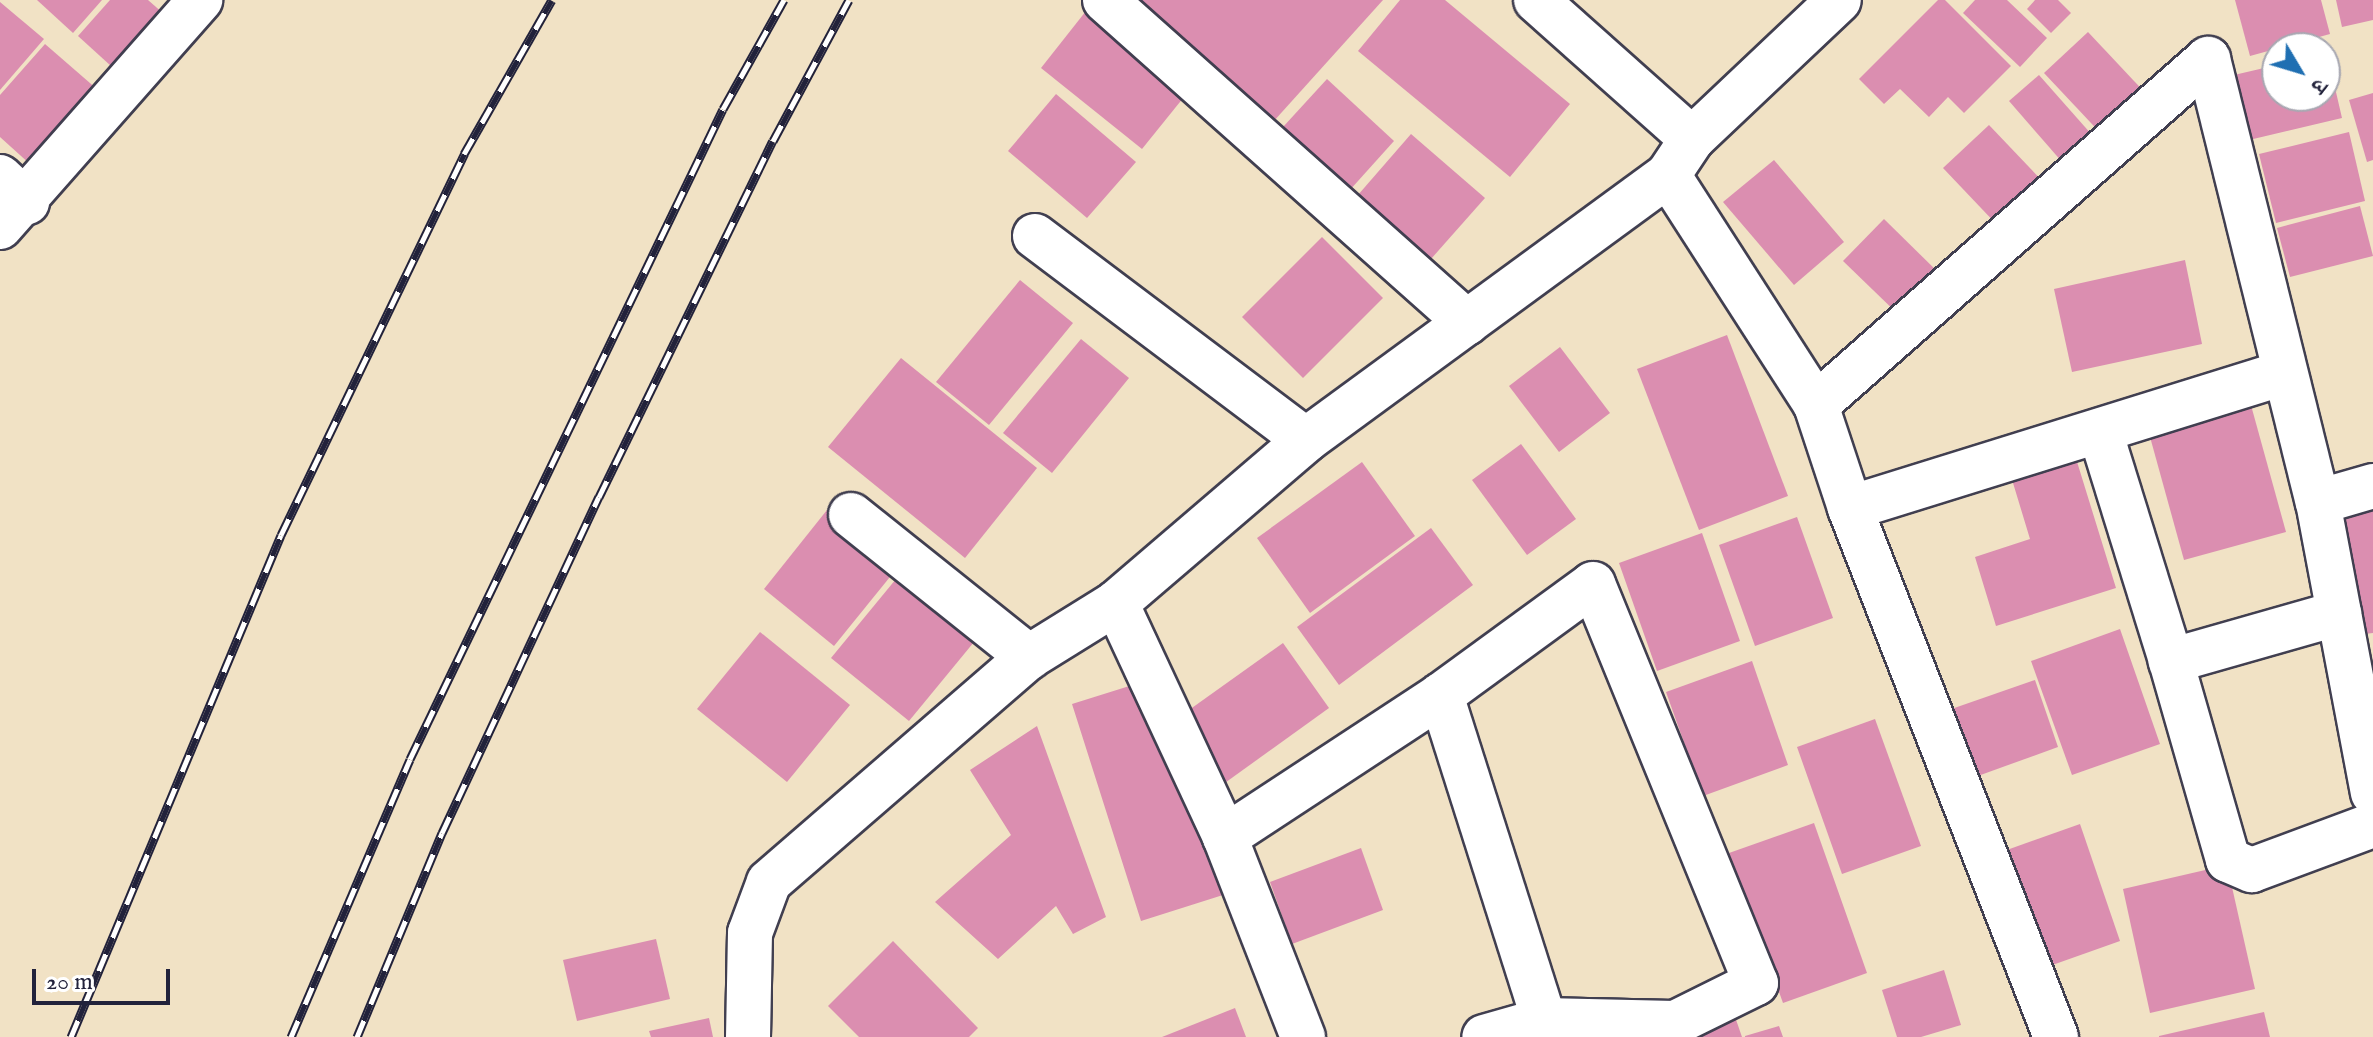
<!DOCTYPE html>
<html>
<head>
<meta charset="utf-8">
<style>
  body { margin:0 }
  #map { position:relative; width:2373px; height:1037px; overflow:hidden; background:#f1e2c5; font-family:"IM FELL English","Noto Serif Devanagari",serif }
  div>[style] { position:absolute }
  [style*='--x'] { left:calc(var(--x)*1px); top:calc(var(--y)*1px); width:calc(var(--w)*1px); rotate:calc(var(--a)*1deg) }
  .building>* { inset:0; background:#db8eb0 }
  .roads { filter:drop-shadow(2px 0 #413f50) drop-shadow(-2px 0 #413f50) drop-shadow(0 2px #413f50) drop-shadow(0 -2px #413f50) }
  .street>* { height:44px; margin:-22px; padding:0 22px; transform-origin:22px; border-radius:22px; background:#fff }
  .rail>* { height:9px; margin-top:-4.5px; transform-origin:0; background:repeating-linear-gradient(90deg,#fff 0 18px,#22223b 0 36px); box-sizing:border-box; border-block:2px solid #22223b }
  span { translate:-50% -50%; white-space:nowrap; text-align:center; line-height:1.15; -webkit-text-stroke:7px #fff; paint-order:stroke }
  .north { position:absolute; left:2261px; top:32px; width:80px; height:80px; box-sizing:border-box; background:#fff; border:2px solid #a7a7b1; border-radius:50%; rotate:128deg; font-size:22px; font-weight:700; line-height:32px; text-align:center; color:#22223b }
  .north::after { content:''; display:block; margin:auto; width:28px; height:36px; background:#1f6fb2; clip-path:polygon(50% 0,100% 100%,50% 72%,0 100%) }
  .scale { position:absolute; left:32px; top:969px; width:138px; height:36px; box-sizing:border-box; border:4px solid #22223b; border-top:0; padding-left:10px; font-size:24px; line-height:28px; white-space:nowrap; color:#22223b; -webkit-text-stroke:6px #fff; paint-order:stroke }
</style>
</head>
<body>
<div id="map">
  <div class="building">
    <i style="clip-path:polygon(37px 0,102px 0,73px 33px)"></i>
    <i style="clip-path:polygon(110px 0,148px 0,172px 21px,122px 76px,78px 36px)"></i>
    <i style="clip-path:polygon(1126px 0,1383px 0,1273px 122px)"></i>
    <i style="clip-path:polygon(1400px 0,1445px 0,1570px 104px,1510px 177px,1358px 51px)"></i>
    <i style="clip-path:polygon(1938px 0,1945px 0,2011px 66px,1964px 113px,1948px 97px,1929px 117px,1900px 89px,1884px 104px,1859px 79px)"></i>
    <i style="clip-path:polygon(1975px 0,2007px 0,2047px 38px,2020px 67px,1963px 13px)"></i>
    <i style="clip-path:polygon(2035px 0,2058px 0,2071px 13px,2051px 33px,2027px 9px)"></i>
    <i style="clip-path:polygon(2235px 0,2321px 0,2330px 34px,2250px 56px)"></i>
    <i style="clip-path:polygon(2336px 0,2373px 0,2373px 20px,2342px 27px)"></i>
    <i style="clip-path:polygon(0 2px,44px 39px,0 90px)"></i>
    <i style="clip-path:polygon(1086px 11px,1188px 92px,1142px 149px,1041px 68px)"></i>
    <i style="clip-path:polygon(2088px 32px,2150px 98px,2107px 140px,2044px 73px)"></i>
    <i style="clip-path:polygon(45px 44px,98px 90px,31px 165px,0 137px,0 95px)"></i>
    <i style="clip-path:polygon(2326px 49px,2342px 118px,2249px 140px,2234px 75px,2277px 65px,2277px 96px,2325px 96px)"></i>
    <i style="clip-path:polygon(2039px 75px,2100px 144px,2070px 171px,2009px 101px)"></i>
    <i style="clip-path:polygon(1327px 79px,1394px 141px,1340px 201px,1272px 139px)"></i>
    <i style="clip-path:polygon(2373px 93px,2373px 160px,2367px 162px,2349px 100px)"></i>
    <i style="clip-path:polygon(1056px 94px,1136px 162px,1087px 218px,1008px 151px)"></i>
    <i style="clip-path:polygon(1989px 125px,2046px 185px,2000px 228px,1943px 168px)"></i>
    <i style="clip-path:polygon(2349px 132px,2365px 201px,2276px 223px,2259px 154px)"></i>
    <i style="clip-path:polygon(1411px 134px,1485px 198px,1423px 268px,1351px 203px)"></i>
    <i style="clip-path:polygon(1774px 160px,1844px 242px,1794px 285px,1723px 202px)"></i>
    <i style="clip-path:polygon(2360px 206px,2373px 256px,2290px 277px,2277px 228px)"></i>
    <i style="clip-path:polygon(1884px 219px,1943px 277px,1903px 319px,1843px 261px)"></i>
    <i style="clip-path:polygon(1322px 237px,1383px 298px,1303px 378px,1242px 317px)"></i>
    <i style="clip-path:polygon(2185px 260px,2202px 344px,2072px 372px,2054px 289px)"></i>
    <i style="clip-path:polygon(1020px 280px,1073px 323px,989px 425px,936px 382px)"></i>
    <i style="clip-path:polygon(1727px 335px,1788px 496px,1699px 530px,1637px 369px)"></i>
    <i style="clip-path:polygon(1081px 339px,1129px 378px,1052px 473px,1003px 433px)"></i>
    <i style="clip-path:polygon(1560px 347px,1610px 413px,1559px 452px,1509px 386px)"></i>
    <i style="clip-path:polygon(901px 358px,1037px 468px,965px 558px,828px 447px)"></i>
    <i style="clip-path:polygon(2249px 398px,2286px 532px,2184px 560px,2147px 426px)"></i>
    <i style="clip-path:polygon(1521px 444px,1576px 519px,1527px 555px,1472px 480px)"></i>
    <i style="clip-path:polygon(2074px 452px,2116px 588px,1996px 626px,1975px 557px,2030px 539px,2010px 473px)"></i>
    <i style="clip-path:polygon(1362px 462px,1415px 536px,1310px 613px,1257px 538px)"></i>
    <i style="clip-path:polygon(2373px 499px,2373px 633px,2364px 634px,2338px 506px)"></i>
    <i style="clip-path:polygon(827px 510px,898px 567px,834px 646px,764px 589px)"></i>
    <i style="clip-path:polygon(1797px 517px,1833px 618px,1755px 646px,1719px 545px)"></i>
    <i style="clip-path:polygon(1431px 528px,1473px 585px,1339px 685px,1297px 627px)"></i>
    <i style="clip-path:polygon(1702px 533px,1740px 641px,1657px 671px,1619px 563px)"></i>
    <i style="clip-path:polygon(896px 579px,974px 642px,909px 721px,831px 658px)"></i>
    <i style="clip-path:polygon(2120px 629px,2160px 744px,2072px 775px,2031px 661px)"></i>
    <i style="clip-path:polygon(760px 632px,850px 705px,787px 782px,697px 709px)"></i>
    <i style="clip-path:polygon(1283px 643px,1329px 708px,1222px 785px,1175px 720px)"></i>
    <i style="clip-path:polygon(1752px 661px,1788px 765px,1703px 796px,1666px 692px)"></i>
    <i style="clip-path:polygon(2035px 680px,2058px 747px,1964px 781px,1940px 713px)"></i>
    <i style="clip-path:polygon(1139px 683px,1164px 758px,1178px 753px,1223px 895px,1141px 921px,1072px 704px)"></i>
    <i style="clip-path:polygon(1875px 719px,1921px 846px,1842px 874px,1797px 747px)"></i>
    <i style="clip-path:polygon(1037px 726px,1106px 917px,1073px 934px,1056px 906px,998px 959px,935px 902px,1011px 835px,970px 770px)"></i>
    <i style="clip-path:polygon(1814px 823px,1867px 973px,1783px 1003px,1729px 853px)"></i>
    <i style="clip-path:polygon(2080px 824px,2120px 941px,2044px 968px,2004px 851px)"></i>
    <i style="clip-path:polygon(1361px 848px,1383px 910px,1292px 944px,1270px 882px)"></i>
    <i style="clip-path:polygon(2227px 865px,2255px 989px,2150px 1013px,2123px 889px)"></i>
    <i style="clip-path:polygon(656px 939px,670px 999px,577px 1021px,563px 960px)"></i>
    <i style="clip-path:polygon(893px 941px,978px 1028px,969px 1037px,859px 1037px,828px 1006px)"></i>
    <i style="clip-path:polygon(1944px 970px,1961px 1025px,1921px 1037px,1897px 1037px,1882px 990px)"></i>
    <i style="clip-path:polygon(1235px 1008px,1246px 1037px,1162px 1037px)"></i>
    <i style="clip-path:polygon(1733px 1011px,1742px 1037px,1654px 1037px)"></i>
    <i style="clip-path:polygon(2264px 1012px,2270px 1037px,2159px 1037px,2159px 1036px)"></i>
    <i style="clip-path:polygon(709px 1018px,713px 1037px,651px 1037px,649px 1031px)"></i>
    <i style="clip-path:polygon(1779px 1026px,1783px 1037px,1745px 1037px,1745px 1036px)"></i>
  </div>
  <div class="roads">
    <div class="street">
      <i style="--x:1105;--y:0;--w:485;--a:41.7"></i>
      <i style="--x:1536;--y:0;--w:209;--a:41.7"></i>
      <i style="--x:1668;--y:175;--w:274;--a:57.2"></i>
      <i style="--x:1816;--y:405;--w:108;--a:71.7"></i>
      <i style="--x:1850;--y:508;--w:568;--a:68.72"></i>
      <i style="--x:0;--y:177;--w:37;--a:43"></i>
      <i style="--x:0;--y:227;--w:303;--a:-48.6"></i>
      <i style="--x:1035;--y:236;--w:339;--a:37"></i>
      <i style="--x:1816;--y:405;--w:523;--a:-41.43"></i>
      <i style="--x:2208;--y:59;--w:456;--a:76.1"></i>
      <i style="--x:2318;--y:502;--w:296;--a:79.3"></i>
      <i style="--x:2100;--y:431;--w:241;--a:72.8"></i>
      <i style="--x:2318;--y:502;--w:57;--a:-16.2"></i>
      <i style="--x:1850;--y:508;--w:455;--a:-17.3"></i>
      <i style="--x:851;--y:515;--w:228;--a:38.6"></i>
      <i style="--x:1116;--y:603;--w:258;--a:65"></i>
      <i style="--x:1225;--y:837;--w:215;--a:68.7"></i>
      <i style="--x:2339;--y:613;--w:175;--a:164.1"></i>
      <i style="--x:2171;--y:661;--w:207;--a:74"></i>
      <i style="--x:2228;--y:860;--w:26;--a:23"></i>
      <i style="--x:2252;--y:870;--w:129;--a:-20.4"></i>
      <i style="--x:1441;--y:695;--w:341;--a:72.4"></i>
      <i style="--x:1225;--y:837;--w:258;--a:-33.3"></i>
      <i style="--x:1441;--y:695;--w:188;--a:-36.1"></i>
      <i style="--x:1593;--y:584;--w:431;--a:67.8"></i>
      <i style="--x:1756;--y:983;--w:90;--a:153.7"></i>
      <i style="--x:1675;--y:1023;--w:131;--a:-178.7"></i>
      <i style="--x:1544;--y:1020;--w:62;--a:164.2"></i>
      <i style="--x:748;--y:1037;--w:104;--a:-88.9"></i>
      <i style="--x:750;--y:933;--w:54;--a:-69.6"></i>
      <i style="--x:769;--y:882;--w:344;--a:-40.9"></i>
      <i style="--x:1029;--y:657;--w:102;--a:-31.8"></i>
      <i style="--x:1116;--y:603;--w:250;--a:-40.6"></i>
      <i style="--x:1306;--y:440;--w:449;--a:-36.2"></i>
      <i style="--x:1668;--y:175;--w:43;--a:-56.3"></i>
      <i style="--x:1692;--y:139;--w:202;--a:-43.4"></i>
    </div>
  </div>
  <div class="rail">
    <i style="--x:71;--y:1037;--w:544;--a:-67.3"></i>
    <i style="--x:281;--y:535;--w:423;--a:-64.3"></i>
    <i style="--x:464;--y:154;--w:177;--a:-60.3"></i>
    <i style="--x:291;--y:1037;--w:302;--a:-66.8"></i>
    <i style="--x:410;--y:759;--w:721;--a:-64.29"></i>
    <i style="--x:723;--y:109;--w:125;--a:-60.8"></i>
    <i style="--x:357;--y:1037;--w:221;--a:-67.4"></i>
    <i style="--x:442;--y:833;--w:371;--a:-65"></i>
    <i style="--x:599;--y:497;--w:396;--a:-64"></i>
    <i style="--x:773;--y:141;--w:160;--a:-61.7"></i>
  </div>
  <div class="north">उ</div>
  <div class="scale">20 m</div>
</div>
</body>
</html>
